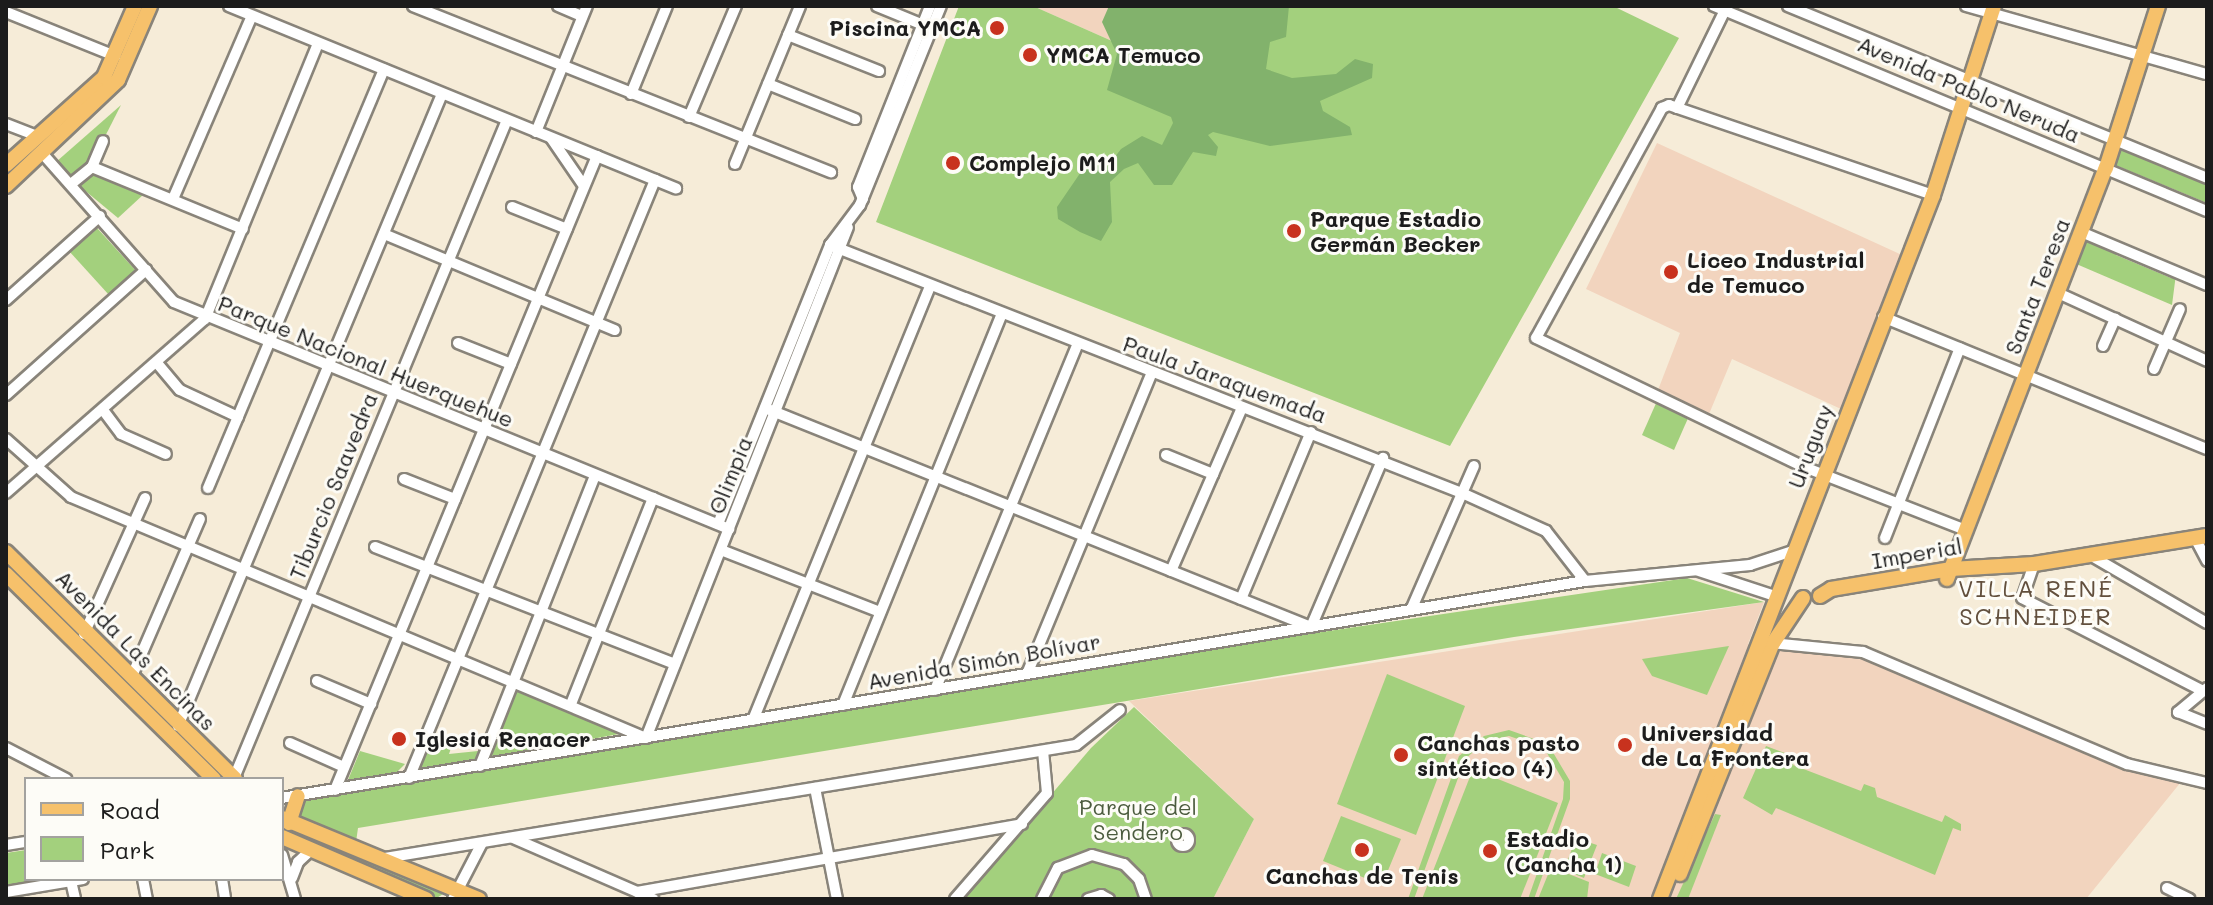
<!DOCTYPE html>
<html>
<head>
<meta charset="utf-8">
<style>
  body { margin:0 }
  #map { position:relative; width:2213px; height:905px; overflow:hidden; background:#f6ecd8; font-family:Mali,sans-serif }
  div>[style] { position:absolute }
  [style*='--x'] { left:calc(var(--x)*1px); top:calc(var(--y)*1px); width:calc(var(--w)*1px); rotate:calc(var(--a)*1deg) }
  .built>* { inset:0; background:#f2d4be }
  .green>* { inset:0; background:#a3d07d }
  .forest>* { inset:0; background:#82b26c }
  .roads { filter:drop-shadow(2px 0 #89847a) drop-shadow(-2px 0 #89847a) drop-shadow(0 2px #89847a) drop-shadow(0 -2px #89847a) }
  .minor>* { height:10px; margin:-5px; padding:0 5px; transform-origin:5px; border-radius:5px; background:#fff }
  .minor>.ring { margin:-5px; padding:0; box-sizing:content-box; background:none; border:10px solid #fff; border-radius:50% }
  .major>* { height:14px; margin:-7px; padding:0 7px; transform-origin:7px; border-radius:7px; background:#f6c16b }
  .dots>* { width:22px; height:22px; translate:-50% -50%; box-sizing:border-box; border:4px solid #fdfcf7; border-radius:50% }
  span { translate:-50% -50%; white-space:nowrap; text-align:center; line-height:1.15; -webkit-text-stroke:6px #fdfcf7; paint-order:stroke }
  .poi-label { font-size:22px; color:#1c1c1c; font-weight:700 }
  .right { translate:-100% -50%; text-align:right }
  .left { translate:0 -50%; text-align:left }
  .street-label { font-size:22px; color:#1c1c1c }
  .park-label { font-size:22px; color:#4b5b3e }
  .neighbourhood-label { font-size:24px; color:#624f3d; letter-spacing:2px }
  .frame { position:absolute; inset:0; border:8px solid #1c1c1c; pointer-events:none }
  .legend { position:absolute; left:24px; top:777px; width:260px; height:104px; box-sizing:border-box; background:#fdfcf7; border:2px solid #a3a29f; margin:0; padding:10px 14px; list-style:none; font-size:24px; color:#1c1c1c }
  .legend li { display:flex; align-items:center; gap:16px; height:40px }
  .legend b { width:40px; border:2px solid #a3a29f }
</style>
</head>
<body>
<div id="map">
  <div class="built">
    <i style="clip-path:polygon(1033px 6px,1146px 6px,1121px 45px)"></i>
    <i style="clip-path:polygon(1657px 143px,1902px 255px,1841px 409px,1732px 359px,1709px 414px,1658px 390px,1680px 333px,1586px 289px)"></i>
    <i style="clip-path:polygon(1764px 602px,1748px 644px,1847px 651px,2125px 767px,2185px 777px,2086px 899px,1213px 899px,1254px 819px,1129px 701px)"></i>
  </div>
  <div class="green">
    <i style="clip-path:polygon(959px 6px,1033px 6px,1121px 45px,1146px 6px,1613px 6px,1679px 38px,1450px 446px,876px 222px)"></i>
    <i style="clip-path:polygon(121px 105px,90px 166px,73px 180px,56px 162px)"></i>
    <i style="clip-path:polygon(2122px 149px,2207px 184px,2207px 203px,2115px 165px)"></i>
    <i style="clip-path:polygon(93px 171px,144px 194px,118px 218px,77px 184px)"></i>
    <i style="clip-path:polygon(97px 228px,138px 273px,109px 295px,69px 251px)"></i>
    <i style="clip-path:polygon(2085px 235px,2117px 249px,2116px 255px,2171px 278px,2176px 274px,2172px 305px,2074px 263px)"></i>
    <i style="clip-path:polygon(1657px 401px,1689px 416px,1674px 450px,1642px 435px)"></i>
    <i style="clip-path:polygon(1687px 578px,1764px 602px,1514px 637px,358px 828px,356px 842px,300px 822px,294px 808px,301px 799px,385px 785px,1315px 633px)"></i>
    <i style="clip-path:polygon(1729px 646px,1707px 695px,1652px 676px,1642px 659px)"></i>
    <i style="clip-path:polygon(1387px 674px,1465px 706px,1416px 835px,1337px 804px)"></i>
    <i style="clip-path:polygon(522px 688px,624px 733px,491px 758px,515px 690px)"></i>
    <i style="clip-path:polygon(1134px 707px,1254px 819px,1213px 899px,962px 899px,1091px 748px)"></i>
    <i style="clip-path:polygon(1509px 730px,1548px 744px,1570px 781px,1570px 799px,1534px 899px,1528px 899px,1563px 799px,1564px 782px,1544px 748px,1509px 736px,1486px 741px,1465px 759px,1414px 899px,1408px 899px,1459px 756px,1484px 736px)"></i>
    <i style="clip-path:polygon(428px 740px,451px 748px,449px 754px,478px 751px,477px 759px,420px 768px,416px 766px)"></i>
    <i style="clip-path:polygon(1766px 746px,1796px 757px,1793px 765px,1861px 791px,1864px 784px,1875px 788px,1877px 797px,1942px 822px,1945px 815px,1961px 824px,1961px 831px,1953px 828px,1935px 875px,1776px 808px,1772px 815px,1743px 798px)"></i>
    <i style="clip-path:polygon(360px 751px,405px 764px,394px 775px,348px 780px)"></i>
    <i style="clip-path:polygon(1473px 769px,1558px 803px,1520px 899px,1422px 899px)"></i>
    <i style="clip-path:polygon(1715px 814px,1721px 815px,1688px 899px,1676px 899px)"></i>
    <i style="clip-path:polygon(1341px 816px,1401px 839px,1382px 885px,1323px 861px)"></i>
    <i style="clip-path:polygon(1576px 838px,1597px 845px,1584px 878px,1564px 870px)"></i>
    <i style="clip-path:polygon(343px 849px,448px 891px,435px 899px,337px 857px)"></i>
    <i style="clip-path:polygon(26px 850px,26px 879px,62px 879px,6px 888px,6px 853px)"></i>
    <i style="clip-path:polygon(1602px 853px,1636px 866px,1629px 887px,1595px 874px)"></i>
    <i style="clip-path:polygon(1551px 867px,1589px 882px,1587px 899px,1538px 899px)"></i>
  </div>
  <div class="forest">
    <i style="clip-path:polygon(1109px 6px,1289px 6px,1286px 37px,1270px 42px,1266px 69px,1292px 78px,1336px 74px,1355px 59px,1373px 64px,1372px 78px,1320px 101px,1323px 111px,1350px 127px,1352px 135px,1270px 146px,1213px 132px,1208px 135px,1218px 147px,1216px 156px,1193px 152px,1172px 185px,1154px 185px,1138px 163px,1124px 169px,1110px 182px,1112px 222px,1101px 241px,1080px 232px,1058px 219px,1057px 207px,1085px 166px,1108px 166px,1121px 149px,1142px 136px,1162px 145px,1173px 123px,1171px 117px,1107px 90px,1117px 54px,1102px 22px)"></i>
  </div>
  <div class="roads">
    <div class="minor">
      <i style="--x:229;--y:6;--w:483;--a:22.2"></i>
      <i style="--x:413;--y:6;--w:450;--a:21.7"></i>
      <i style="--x:558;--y:6;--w:26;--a:23"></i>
      <i style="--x:877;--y:6;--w:53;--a:22.2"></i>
      <i style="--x:1714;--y:6;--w:534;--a:22.58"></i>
      <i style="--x:1788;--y:6;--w:453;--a:22.3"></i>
      <i style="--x:1966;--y:6;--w:250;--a:15.8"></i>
      <i style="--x:6;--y:12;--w:118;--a:22"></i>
      <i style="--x:788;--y:35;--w:98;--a:21.6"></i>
      <i style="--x:768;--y:84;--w:94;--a:21.9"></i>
      <i style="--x:631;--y:94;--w:95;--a:-67.8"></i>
      <i style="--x:1677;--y:108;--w:114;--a:-63.9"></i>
      <i style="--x:689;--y:117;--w:121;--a:-67.1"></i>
      <i style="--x:6;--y:124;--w:33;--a:21"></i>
      <i style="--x:536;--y:132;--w:136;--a:-68"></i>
      <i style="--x:551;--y:138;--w:58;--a:55.5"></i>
      <i style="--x:42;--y:153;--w:199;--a:48.5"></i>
      <i style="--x:174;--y:302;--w:600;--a:22.25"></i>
      <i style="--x:735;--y:164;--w:171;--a:-67.6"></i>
      <i style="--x:92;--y:167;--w:28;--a:-67"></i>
      <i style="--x:71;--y:184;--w:27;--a:-39"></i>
      <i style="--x:92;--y:167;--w:163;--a:22.3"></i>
      <i style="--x:1933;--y:195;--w:279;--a:-161.2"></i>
      <i style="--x:1669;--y:105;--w:8;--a:157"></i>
      <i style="--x:1662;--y:108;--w:262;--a:118.7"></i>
      <i style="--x:1536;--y:338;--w:297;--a:25.7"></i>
      <i style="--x:1804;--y:467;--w:174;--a:21.3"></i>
      <i style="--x:173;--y:199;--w:199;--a:-66.7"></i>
      <i style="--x:863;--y:199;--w:13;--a:-113"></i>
      <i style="--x:858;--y:187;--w:195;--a:-68.3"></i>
      <i style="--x:512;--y:207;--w:59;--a:21.8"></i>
      <i style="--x:2081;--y:232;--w:137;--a:22.8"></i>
      <i style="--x:384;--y:234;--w:250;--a:22.6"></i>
      <i style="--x:830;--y:245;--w:679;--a:21.43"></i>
      <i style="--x:1462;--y:493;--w:92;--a:24.3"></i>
      <i style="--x:1546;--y:531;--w:63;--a:52"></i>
      <i style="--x:2058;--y:293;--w:164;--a:24.5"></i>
      <i style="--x:6;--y:300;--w:126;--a:-41.8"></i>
      <i style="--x:1883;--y:317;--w:350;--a:22.2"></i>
      <i style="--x:458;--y:343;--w:57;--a:21.6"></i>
      <i style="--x:2103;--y:346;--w:30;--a:-66"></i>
      <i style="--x:157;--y:363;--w:35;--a:50"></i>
      <i style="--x:180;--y:390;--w:64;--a:25"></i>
      <i style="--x:2154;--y:369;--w:65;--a:-66.6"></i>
      <i style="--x:6;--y:395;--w:188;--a:-41.8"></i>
      <i style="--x:765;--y:408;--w:588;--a:21.86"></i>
      <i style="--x:1311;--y:627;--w:184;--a:-66.9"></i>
      <i style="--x:103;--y:410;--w:30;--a:53"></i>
      <i style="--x:121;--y:434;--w:49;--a:24"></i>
      <i style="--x:6;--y:439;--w:87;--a:41.7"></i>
      <i style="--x:71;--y:497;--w:623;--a:22.74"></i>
      <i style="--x:1166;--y:455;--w:51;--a:22"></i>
      <i style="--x:404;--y:479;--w:55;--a:21.4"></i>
      <i style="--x:208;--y:488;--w:454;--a:-67.2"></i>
      <i style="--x:6;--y:493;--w:264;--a:-41.2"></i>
      <i style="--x:205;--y:319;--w:298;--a:-67.7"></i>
      <i style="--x:718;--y:524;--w:301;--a:-68.1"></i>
      <i style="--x:830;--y:245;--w:50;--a:-53.1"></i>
      <i style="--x:860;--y:205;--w:215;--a:-67.9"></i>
      <i style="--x:1885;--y:538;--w:204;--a:-68.5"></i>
      <i style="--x:2195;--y:538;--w:26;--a:62"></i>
      <i style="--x:375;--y:547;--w:322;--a:21.3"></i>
      <i style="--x:721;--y:550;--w:171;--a:21.3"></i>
      <i style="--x:2090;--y:555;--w:135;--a:30.2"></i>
      <i style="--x:2034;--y:564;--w:36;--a:109"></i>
      <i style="--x:2022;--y:598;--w:203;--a:27.2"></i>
      <i style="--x:1171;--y:571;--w:178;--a:-66.5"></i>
      <i style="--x:1699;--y:571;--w:83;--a:18.2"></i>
      <i style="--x:1241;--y:599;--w:181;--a:-67.3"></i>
      <i style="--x:1411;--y:610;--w:157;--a:-66.4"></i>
      <i style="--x:84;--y:634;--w:149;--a:-65.8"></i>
      <i style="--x:1771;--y:643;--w:92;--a:5.6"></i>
      <i style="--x:1863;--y:652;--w:287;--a:23"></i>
      <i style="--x:2127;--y:764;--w:82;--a:13.4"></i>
      <i style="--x:1027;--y:674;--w:324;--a:-67.5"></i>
      <i style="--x:132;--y:676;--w:171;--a:-66.6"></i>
      <i style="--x:317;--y:681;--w:59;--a:23.1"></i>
      <i style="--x:2207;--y:688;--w:38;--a:140"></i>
      <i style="--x:2178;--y:712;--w:31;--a:22"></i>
      <i style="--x:935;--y:690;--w:372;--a:-67.6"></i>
      <i style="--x:571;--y:704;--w:222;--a:-68.3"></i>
      <i style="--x:843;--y:705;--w:420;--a:-67.9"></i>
      <i style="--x:753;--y:720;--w:469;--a:-67.8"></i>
      <i style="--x:178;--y:726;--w:685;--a:-67.33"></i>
      <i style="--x:646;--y:738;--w:549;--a:-68.43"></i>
      <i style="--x:290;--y:743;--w:59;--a:24"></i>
      <i style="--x:6;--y:748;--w:68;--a:27.3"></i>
      <i style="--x:480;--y:766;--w:313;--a:-68.4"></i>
      <i style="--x:234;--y:778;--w:712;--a:-67.47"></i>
      <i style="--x:409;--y:778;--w:647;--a:-67.64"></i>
      <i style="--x:815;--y:788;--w:113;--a:78.8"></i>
      <i style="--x:335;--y:790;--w:686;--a:-67.55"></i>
      <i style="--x:282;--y:798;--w:1321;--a:-9.46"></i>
      <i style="--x:1585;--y:581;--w:166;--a:-5.5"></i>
      <i style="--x:1750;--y:565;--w:48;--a:-18.1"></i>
      <i class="ring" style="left:1177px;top:834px;width:2px;height:2px"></i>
      <i style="--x:513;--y:838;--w:153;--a:23.5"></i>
      <i style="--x:6;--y:845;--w:20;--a:-9"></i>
      <i style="--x:282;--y:855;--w:46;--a:73.5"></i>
      <i style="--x:385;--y:858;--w:700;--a:-9.29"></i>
      <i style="--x:1076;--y:745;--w:56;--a:-38.5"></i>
      <i style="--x:292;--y:878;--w:17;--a:-69"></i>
      <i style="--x:298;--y:862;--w:18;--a:-43"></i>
      <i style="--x:143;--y:879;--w:20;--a:79"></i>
      <i style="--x:222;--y:879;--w:20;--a:81"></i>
      <i style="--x:71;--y:881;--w:18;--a:77"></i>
      <i style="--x:2167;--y:888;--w:25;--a:26"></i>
      <i style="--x:6;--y:892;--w:78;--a:-9.6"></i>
      <i style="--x:637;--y:892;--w:391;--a:-10"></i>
      <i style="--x:453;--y:899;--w:63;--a:-62.6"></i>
      <i style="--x:955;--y:899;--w:140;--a:-49"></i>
      <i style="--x:1047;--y:793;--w:42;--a:-95.4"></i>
      <i style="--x:1042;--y:899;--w:35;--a:-63"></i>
      <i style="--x:1058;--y:868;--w:36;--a:-21"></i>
      <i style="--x:1092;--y:855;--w:33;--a:16"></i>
      <i style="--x:1124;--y:864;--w:21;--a:45"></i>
      <i style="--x:1139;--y:879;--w:21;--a:71"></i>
      <i style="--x:1088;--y:899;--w:14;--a:-17"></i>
      <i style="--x:1101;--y:895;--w:9;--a:27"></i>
    </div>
    <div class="major">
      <i style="--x:6;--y:165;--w:132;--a:-41.9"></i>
      <i style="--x:104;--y:77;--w:77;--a:-66.4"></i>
      <i style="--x:6;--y:186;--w:154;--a:-43.4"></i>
      <i style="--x:118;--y:80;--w:81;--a:-66.6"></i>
      <i style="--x:6;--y:552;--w:322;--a:44.7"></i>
      <i style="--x:6;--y:574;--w:292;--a:44.6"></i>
      <i style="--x:1947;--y:579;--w:441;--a:-68.9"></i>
      <i style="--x:2106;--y:168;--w:170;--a:-72.2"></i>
      <i style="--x:1820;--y:596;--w:13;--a:-32"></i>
      <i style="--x:1831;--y:589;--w:122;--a:-9.5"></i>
      <i style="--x:1951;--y:569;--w:83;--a:-3.4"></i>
      <i style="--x:2034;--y:564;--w:175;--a:-9.2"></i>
      <i style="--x:282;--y:818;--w:213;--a:22.4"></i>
      <i style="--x:289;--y:823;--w:28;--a:-72"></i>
      <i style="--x:282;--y:837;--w:157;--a:23.3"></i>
      <i style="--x:1680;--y:874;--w:249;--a:-68.1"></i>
      <i style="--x:1773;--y:643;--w:54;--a:-56.3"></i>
      <i style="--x:1660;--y:899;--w:755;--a:-68.8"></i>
      <i style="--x:1933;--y:195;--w:199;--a:-72.1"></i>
    </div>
  </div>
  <div class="dots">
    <i style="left:997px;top:28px;background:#c8321e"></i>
    <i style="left:1030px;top:55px;background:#c8321e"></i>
    <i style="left:953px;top:163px;background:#c8321e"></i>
    <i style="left:1294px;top:231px;background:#c8321e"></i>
    <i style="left:1671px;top:272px;background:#c8321e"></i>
    <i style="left:399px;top:739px;background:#c8321e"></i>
    <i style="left:1625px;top:745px;background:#c8321e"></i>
    <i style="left:1401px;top:755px;background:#c8321e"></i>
    <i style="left:1362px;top:850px;background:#c8321e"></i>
    <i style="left:1490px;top:851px;background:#c8321e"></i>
  </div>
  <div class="poi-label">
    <span class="right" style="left:981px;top:28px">Piscina YMCA</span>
    <span class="left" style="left:1046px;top:55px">YMCA Temuco</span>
    <span class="left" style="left:969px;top:163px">Complejo M11</span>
    <span class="left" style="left:1310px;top:231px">Parque Estadio<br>Germán Becker</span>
    <span class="left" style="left:1687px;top:272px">Liceo Industrial<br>de Temuco</span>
    <span class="left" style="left:1641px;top:745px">Universidad<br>de La Frontera</span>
    <span class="left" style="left:415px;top:739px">Iglesia Renacer</span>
    <span class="left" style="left:1417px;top:755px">Canchas pasto<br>sintético (4)</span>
    <span class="left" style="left:1506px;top:851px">Estadio<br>(Cancha 1)</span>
    <span style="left:1362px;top:876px">Canchas de Tenis</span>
  </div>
  <div class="street-label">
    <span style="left:1969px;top:89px;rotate:23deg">Avenida Pablo Neruda</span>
    <span style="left:2037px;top:286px;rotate:-69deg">Santa Teresa</span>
    <span style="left:366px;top:361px;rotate:22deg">Parque Nacional Huerquehue</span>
    <span style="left:1225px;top:379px;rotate:20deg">Paula Jaraquemada</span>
    <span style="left:1810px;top:446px;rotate:-69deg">Uruguay</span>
    <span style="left:730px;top:475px;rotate:-68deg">Olimpia</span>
    <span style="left:333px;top:486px;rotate:-68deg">Tiburcio Saavedra</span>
    <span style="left:1917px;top:553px;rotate:-10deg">Imperial</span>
    <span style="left:136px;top:650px;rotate:45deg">Avenida Las Encinas</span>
    <span style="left:984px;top:661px;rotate:-10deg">Avenida Simón Bolívar</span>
  </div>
  <div class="park-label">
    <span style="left:1138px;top:819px">Parque del<br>Sendero</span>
  </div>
  <div class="neighbourhood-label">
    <span style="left:2036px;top:602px">VILLA RENÉ<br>SCHNEIDER</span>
  </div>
  <div class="frame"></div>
  <ul class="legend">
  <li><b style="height:10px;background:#f6c16b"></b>Road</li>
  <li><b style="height:22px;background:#a3d07d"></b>Park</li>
  </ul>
</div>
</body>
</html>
